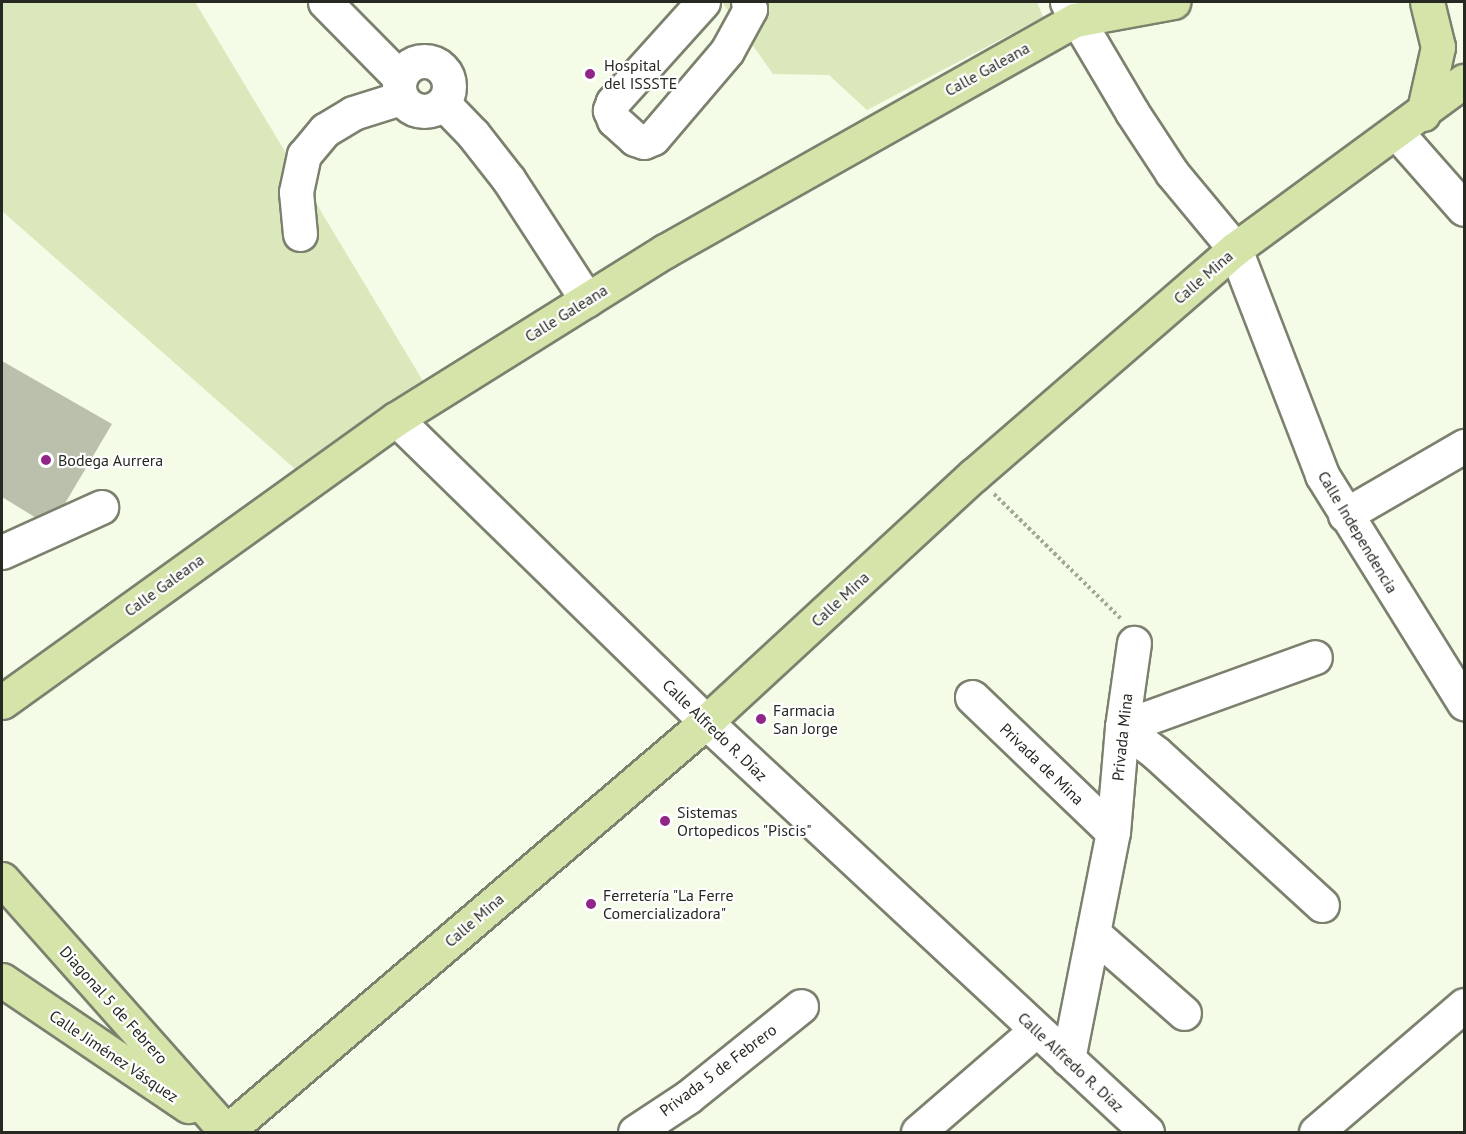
<!DOCTYPE html>
<html>
<head>
<meta charset="utf-8">
<style>
  body { margin:0 }
  #map { position:relative; width:1466px; height:1134px; overflow:hidden; background:#f4fbe6; font-family:"PT Sans",sans-serif }
  div>[style] { position:absolute }
  [style*='--x'] { left:calc(var(--x)*1px); top:calc(var(--y)*1px); width:calc(var(--w)*1px); rotate:calc(var(--a)*1deg) }
  .green>* { inset:0; background:#dae8bb }
  .building>* { inset:0; background:#bac0ac }
  .path>* { height:4px; margin-top:-2px; transform-origin:0; background:repeating-linear-gradient(90deg,#a2a898 0 3px,transparent 0 6px) }
  .roads { filter:drop-shadow(2px 0 #7b816e) drop-shadow(-2px 0 #7b816e) drop-shadow(0 2px #7b816e) drop-shadow(0 -2px #7b816e) }
  .minor>* { height:33px; margin:-16.5px; padding:0 16.5px; transform-origin:16.5px; border-radius:16.5px; background:#fff }
  .minor>.ring { margin:-16.5px; padding:0; box-sizing:content-box; background:none; border:33px solid #fff; border-radius:50% }
  .major>* { height:33px; margin:-16.5px; padding:0 16.5px; transform-origin:16.5px; border-radius:16.5px; background:#d5e5a9 }
  .dots>* { width:16px; height:16px; translate:-50% -50%; box-sizing:border-box; border:3px solid #fff; border-radius:50% }
  span { translate:-50% -50%; white-space:nowrap; text-align:center; line-height:1.15; -webkit-text-stroke:4.5px #fff; paint-order:stroke }
  .poi-label { font-size:16px; color:#262921 }
  .left { translate:0 -50%; text-align:left }
  .street-label { font-size:16px; color:#262921 }
  .frame { position:absolute; inset:0; border:3px solid #262921; pointer-events:none }
</style>
</head>
<body>
<div id="map">
  <div class="green">
    <i style="clip-path:polygon(2px 2px,195px 2px,429px 391px,303px 476px,2px 211px)"></i>
    <i style="clip-path:polygon(722px 2px,1037px 2px,1043px 17px,867px 110px,829px 75px,773px 74px)"></i>
  </div>
  <div class="building">
    <i style="clip-path:polygon(2px 361px,112px 424px,51px 527px,2px 497px)"></i>
  </div>
  <div class="path">
    <i style="--x:994;--y:494;--w:178;--a:44.5"></i>
  </div>
  <div class="roads">
    <div class="minor">
      <i style="--x:325;--y:2;--w:107;--a:45.4"></i>
      <i style="--x:703;--y:2;--w:135;--a:132"></i>
      <i style="--x:613;--y:102;--w:9;--a:111"></i>
      <i style="--x:610;--y:110;--w:11;--a:68"></i>
      <i style="--x:614;--y:120;--w:28;--a:42"></i>
      <i style="--x:635;--y:139;--w:9;--a:18"></i>
      <i style="--x:644;--y:142;--w:10;--a:-24"></i>
      <i style="--x:653;--y:138;--w:114;--a:-49.6"></i>
      <i style="--x:727;--y:51;--w:48;--a:-61.3"></i>
      <i style="--x:750;--y:9;--w:7;--a:-106"></i>
      <i style="--x:1067;--y:2;--w:128;--a:59.4"></i>
      <i style="--x:1132;--y:112;--w:73;--a:56.7"></i>
      <i style="--x:1172;--y:173;--w:99;--a:50.3"></i>
      <i style="--x:1235;--y:249;--w:242;--a:68.9"></i>
      <i style="--x:1322;--y:475;--w:269;--a:58.1"></i>
      <i class="ring" style="left:399px;top:61px;width:17px;height:17px"></i>
      <i style="--x:443;--y:103;--w:43;--a:45.9"></i>
      <i style="--x:473;--y:134;--w:58;--a:52"></i>
      <i style="--x:509;--y:180;--w:143;--a:57"></i>
      <i style="--x:1397;--y:133;--w:101;--a:48.6"></i>
      <i style="--x:300;--y:234;--w:42;--a:-95.4"></i>
      <i style="--x:296;--y:192;--w:38;--a:-78"></i>
      <i style="--x:304;--y:155;--w:33;--a:-50"></i>
      <i style="--x:325;--y:130;--w:33;--a:-31"></i>
      <i style="--x:353;--y:113;--w:50;--a:-17.4"></i>
      <i style="--x:396;--y:419;--w:433;--a:44.3"></i>
      <i style="--x:706;--y:722;--w:602;--a:42.91"></i>
      <i style="--x:1345;--y:515;--w:138;--a:-30.1"></i>
      <i style="--x:2;--y:552;--w:109;--a:-24.4"></i>
      <i style="--x:972;--y:697;--w:195;--a:43.8"></i>
      <i style="--x:1122;--y:727;--w:43;--a:37.4"></i>
      <i style="--x:1156;--y:753;--w:225;--a:42.5"></i>
      <i style="--x:1122;--y:727;--w:205;--a:-19.9"></i>
      <i style="--x:1093;--y:933;--w:121;--a:41.3"></i>
      <i style="--x:1068;--y:1059;--w:231;--a:-78.8"></i>
      <i style="--x:1113;--y:832;--w:105;--a:-85.1"></i>
      <i style="--x:1122;--y:727;--w:85;--a:-81.9"></i>
      <i style="--x:635;--y:1132;--w:64;--a:-33.4"></i>
      <i style="--x:688;--y:1097;--w:145;--a:-38.8"></i>
      <i style="--x:918;--y:1132;--w:156;--a:-40.8"></i>
      <i style="--x:1316;--y:1132;--w:195;--a:-40.6"></i>
    </div>
    <div class="major">
      <i style="--x:1423;--y:114;--w:69;--a:-77.4"></i>
      <i style="--x:1438;--y:47;--w:46;--a:-103.7"></i>
      <i style="--x:2;--y:702;--w:485;--a:-35.7"></i>
      <i style="--x:396;--y:419;--w:317;--a:-32"></i>
      <i style="--x:665;--y:251;--w:471;--a:-29.4"></i>
      <i style="--x:1075;--y:20;--w:100;--a:-10.4"></i>
      <i style="--x:2;--y:879;--w:339;--a:48.4"></i>
      <i style="--x:2;--y:980;--w:225;--a:34.1"></i>
      <i style="--x:226;--y:1132;--w:631;--a:-40.5"></i>
      <i style="--x:706;--y:722;--w:364;--a:-42.7"></i>
      <i style="--x:974;--y:475;--w:345;--a:-40.9"></i>
      <i style="--x:1235;--y:249;--w:284;--a:-36.3"></i>
    </div>
  </div>
  <div class="dots">
    <i style="left:590px;top:74px;background:#912689"></i>
    <i style="left:46px;top:460px;background:#912689"></i>
    <i style="left:761px;top:719px;background:#912689"></i>
    <i style="left:665px;top:821px;background:#912689"></i>
    <i style="left:591px;top:904px;background:#912689"></i>
  </div>
  <div class="poi-label">
    <span class="left" style="left:604px;top:74px">Hospital<br>del ISSSTE</span>
    <span class="left" style="left:58px;top:460px">Bodega Aurrera</span>
    <span class="left" style="left:773px;top:719px">Farmacia<br>San Jorge</span>
    <span class="left" style="left:677px;top:821px">Sistemas<br>Ortopedicos "Piscis"</span>
    <span class="left" style="left:603px;top:904px">Ferretería "La Ferre<br>Comercializadora"</span>
  </div>
  <div class="street-label">
    <span style="left:987px;top:69px;rotate:-29deg">Calle Galeana</span>
    <span style="left:1203px;top:277px;rotate:-41deg">Calle Mina</span>
    <span style="left:566px;top:313px;rotate:-32deg">Calle Galeana</span>
    <span style="left:1358px;top:532px;rotate:59deg">Calle Independencia</span>
    <span style="left:164px;top:585px;rotate:-36deg">Calle Galeana</span>
    <span style="left:840px;top:599px;rotate:-43deg">Calle Mina</span>
    <span style="left:715px;top:730px;rotate:44deg">Calle Alfredo R. Díaz</span>
    <span style="left:1122px;top:737px;rotate:-84deg">Privada Mina</span>
    <span style="left:1042px;top:764px;rotate:44deg">Privada de Mina</span>
    <span style="left:474px;top:920px;rotate:-41deg">Calle Mina</span>
    <span style="left:114px;top:1005px;rotate:48deg">Diagonal 5 de Febrero</span>
    <span style="left:114px;top:1056px;rotate:34deg">Calle Jiménez Vásquez</span>
    <span style="left:1071px;top:1062px;rotate:43deg">Calle Alfredo R. Díaz</span>
    <span style="left:718px;top:1070px;rotate:-37deg">Privada 5 de Febrero</span>
  </div>
  <div class="frame"></div>
</div>
</body>
</html>
